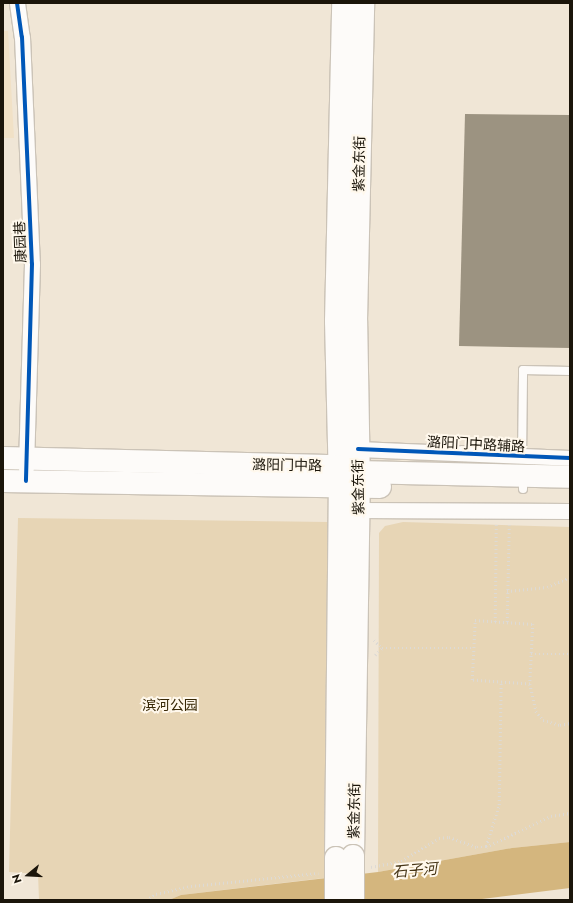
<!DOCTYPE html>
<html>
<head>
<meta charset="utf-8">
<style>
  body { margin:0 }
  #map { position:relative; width:573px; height:903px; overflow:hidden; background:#f0e6d6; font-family:Jost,"Noto Sans SC",sans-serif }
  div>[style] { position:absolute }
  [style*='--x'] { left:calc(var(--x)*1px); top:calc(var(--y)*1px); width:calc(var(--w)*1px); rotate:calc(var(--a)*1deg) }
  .built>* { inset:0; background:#f1e1c6 }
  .green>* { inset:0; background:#e7d5b5 }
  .water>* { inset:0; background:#d4b67e }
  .building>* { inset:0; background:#9c9381 }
  .path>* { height:2.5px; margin-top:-1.25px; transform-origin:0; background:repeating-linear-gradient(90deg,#dddad5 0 1px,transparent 0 4px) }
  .roads { filter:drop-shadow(1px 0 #cbc3b7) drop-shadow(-1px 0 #cbc3b7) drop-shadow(0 1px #cbc3b7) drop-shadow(0 -1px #cbc3b7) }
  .service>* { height:8px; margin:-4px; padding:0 4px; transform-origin:4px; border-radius:4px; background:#fdfbf9 }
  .minor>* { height:15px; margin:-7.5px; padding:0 7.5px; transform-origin:7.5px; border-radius:7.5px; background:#fdfbf9 }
  .secondary>* { height:22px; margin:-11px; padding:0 11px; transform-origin:11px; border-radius:11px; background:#fdfbf9 }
  .primary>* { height:22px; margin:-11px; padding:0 11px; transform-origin:11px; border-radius:11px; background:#fdfbf9 }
  .bridges { filter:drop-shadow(1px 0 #cbc3b7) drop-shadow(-1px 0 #cbc3b7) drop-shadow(0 1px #cbc3b7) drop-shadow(0 -1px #cbc3b7) }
  .secondary-bridge>* { height:22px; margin:-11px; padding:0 11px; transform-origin:11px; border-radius:11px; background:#fdfbf9 }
  .cycleway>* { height:4px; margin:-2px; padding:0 2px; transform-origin:2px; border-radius:2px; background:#0057b8 }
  span { translate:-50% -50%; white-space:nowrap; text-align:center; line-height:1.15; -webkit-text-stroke:4px #fff8ec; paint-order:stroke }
  .street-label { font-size:14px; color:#1b150a }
  .park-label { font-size:14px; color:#382806 }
  .water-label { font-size:15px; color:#463516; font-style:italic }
  .frame { position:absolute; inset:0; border:4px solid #1b150a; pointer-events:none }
  .north { position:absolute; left:8px; top:855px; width:40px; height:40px; -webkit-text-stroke:3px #fff8ec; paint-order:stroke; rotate:252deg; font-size:11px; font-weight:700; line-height:16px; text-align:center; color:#1b150a }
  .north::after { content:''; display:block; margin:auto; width:14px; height:18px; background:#1b150a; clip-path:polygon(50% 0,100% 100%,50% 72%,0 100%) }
</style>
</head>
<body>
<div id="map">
  <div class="built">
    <i style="clip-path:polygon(3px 31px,8px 31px,14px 138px,3px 138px)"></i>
  </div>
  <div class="green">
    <i style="clip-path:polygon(18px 518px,328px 522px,324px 878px,181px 895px,169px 900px,39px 900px,38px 874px,9px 872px)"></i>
    <i style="clip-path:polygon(403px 522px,570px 527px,570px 842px,512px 848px,378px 872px,379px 533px,385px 526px)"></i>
  </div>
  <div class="water">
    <i style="clip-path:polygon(570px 842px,570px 888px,474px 900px,169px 900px,181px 895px,378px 872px,512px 848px)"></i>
  </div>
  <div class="building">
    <i style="clip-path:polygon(465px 114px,570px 115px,570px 348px,459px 346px)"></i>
  </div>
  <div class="path">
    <i style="--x:507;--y:591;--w:40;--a:-5.7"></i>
    <i style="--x:547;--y:587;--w:25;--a:-23"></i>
    <i style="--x:475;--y:620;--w:58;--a:3.9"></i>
    <i style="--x:533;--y:624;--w:60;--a:92.9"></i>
    <i style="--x:530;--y:684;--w:58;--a:-176.1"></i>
    <i style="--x:472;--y:680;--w:60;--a:-87.1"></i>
    <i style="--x:495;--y:622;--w:98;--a:-89.4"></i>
    <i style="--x:507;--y:622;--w:97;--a:-88.8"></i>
    <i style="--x:374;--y:640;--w:11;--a:45"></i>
    <i style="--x:531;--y:654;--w:39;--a:0"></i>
    <i style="--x:375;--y:655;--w:10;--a:-45"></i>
    <i style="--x:382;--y:648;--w:91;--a:0"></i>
    <i style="--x:530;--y:684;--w:28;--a:77"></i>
    <i style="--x:536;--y:711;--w:11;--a:52"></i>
    <i style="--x:543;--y:720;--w:18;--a:16"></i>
    <i style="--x:560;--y:725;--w:10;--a:-11"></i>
    <i style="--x:486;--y:846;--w:43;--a:-72.4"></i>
    <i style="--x:499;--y:805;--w:123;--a:-89.1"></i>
    <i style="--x:371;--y:867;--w:31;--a:-11"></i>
    <i style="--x:401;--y:861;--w:44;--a:-31.2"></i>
    <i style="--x:439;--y:838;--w:10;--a:-6"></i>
    <i style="--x:449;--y:837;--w:30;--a:20"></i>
    <i style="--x:477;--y:847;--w:9;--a:0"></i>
    <i style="--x:486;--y:847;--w:72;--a:-25.5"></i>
    <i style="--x:551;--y:816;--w:19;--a:-9"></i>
    <i style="--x:146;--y:900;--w:12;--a:-31"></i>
    <i style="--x:156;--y:894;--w:36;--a:-13"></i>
    <i style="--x:191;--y:886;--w:128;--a:-5.8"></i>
  </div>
  <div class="roads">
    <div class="service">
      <i style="--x:522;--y:458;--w:88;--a:-89.3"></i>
      <i style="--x:523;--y:370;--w:47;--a:1.2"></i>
      <i style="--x:523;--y:476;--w:13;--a:90"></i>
    </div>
    <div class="minor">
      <i style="--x:17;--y:3;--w:34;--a:82"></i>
      <i style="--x:22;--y:37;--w:227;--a:87.5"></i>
      <i style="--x:32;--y:264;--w:204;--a:91.7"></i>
      <i style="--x:358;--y:449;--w:212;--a:2.4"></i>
      <i style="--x:359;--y:510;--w:211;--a:0.3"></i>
    </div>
    <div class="secondary">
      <i style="--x:353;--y:856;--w:370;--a:-89.1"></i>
      <i style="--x:359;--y:486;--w:165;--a:-91"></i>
      <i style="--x:356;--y:321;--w:318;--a:-88.7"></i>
      <i style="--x:336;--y:858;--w:373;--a:-89.4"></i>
      <i style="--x:340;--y:485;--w:164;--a:-91.4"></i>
      <i style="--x:336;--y:321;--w:318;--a:-88.7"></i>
    </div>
    <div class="primary">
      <i style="--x:3;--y:458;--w:335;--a:1.4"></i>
      <i style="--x:338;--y:466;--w:20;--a:18"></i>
      <i style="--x:357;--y:472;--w:213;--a:1.3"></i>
      <i style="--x:3;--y:481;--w:377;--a:0.9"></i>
    </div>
  </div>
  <div class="bridges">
    <div class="secondary-bridge">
      <i style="--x:336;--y:900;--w:42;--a:-90"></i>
      <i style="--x:353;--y:900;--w:44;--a:-90"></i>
    </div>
  </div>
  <div class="cycleway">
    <i style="--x:17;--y:3;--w:34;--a:82"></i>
    <i style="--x:22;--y:37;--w:227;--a:87.5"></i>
    <i style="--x:32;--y:264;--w:217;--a:91.6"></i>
    <i style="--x:358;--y:449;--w:212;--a:2.4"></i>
  </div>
  <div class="street-label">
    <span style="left:359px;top:164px;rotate:-89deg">紫金东街</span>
    <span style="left:20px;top:242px;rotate:-92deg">康园巷</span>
    <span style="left:476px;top:444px;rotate:3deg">潞阳门中路辅路</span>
    <span style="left:287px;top:465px;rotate:1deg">潞阳门中路</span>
    <span style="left:358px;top:487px;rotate:-91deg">紫金东街</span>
    <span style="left:354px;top:811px;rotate:-89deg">紫金东街</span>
  </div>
  <div class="park-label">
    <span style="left:170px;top:705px">滨河公园</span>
  </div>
  <div class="water-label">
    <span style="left:415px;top:871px;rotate:-5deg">石子河</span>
  </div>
  <div class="frame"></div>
  <div class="north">N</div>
</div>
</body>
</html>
